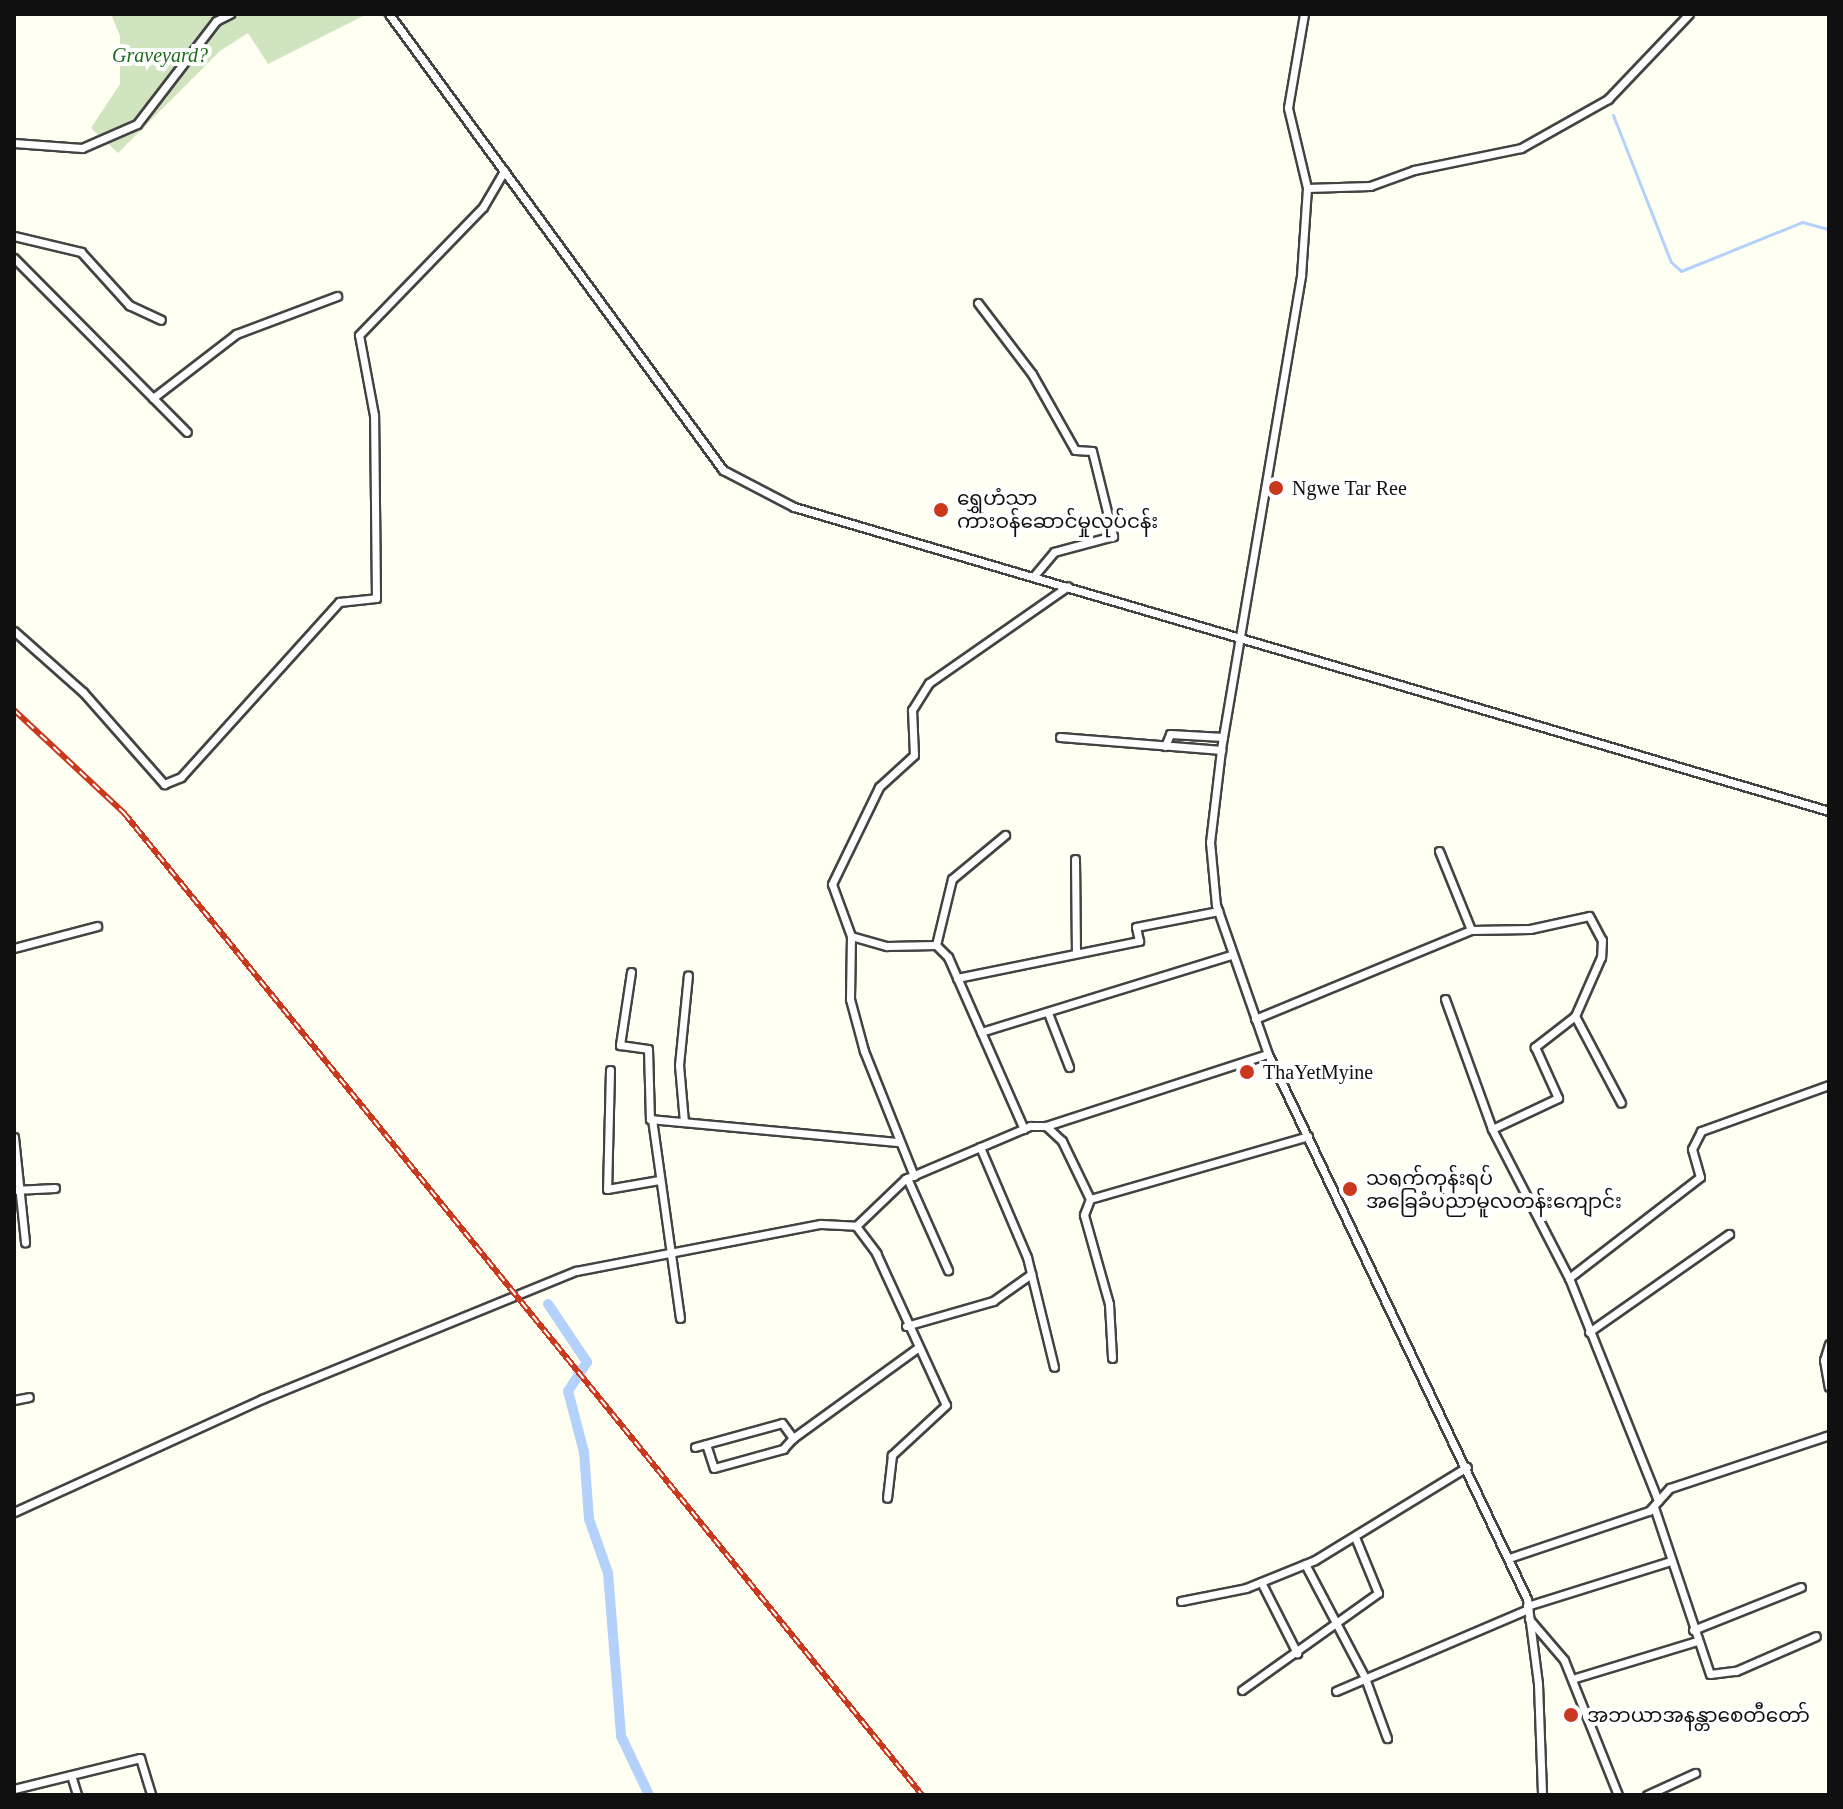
<!DOCTYPE html>
<html>
<head>
<meta charset="utf-8">
<style>
  body { margin:0 }
  #map { position:relative; width:1843px; height:1809px; overflow:hidden; background:#fffff2; font-family:"Times New Roman","Noto Sans Myanmar",serif }
  div>[style] { position:absolute }
  [style*='--x'] { left:calc(var(--x)*1px); top:calc(var(--y)*1px); width:calc(var(--w)*1px); rotate:calc(var(--a)*1deg) }
  .cemetery>* { inset:0; background:#d1e4c0 }
  .stream>* { height:3px; margin:-1.5px; padding:0 1.5px; transform-origin:1.5px; border-radius:1.5px; background:#b3d1fa }
  .canal>* { height:10px; margin:-5px; padding:0 5px; transform-origin:5px; border-radius:5px; background:#b3d1fa }
  .roads { filter:drop-shadow(2px 0 #434343) drop-shadow(-2px 0 #434343) drop-shadow(0 2px #434343) drop-shadow(0 -2px #434343) }
  .minor>* { height:7px; margin:-3.5px; padding:0 3.5px; transform-origin:3.5px; border-radius:3.5px; background:#fff }
  .rail>* { height:6px; margin-top:-3px; transform-origin:0; background:repeating-linear-gradient(90deg,#fff 0 9px,#ca391e 0 18px); box-sizing:border-box; border-block:2px solid #ca391e }
  .dots>* { width:22px; height:22px; translate:-50% -50%; box-sizing:border-box; border:4px solid #fff; border-radius:50% }
  span { translate:-50% -50%; white-space:nowrap; text-align:center; line-height:1.15; -webkit-text-stroke:8px #fff; paint-order:stroke }
  .park-label { font-size:20px; color:#1b6d1b; font-style:italic }
  .poi-label { font-size:20px; color:#101010 }
  .left { translate:0 -50%; text-align:left }
  .frame { position:absolute; inset:0; border:16px solid #101010; pointer-events:none }
</style>
</head>
<body>
<div id="map">
  <div class="cemetery">
    <i style="clip-path:polygon(111px 14px,361px 14px,363px 16px,268px 64px,248px 33px,220px 51px,118px 153px,91px 128px,120px 84px,120px 36px)"></i>
  </div>
  <div class="stream">
    <i style="--x:1613;--y:115;--w:158;--a:68.5"></i>
    <i style="--x:1671;--y:262;--w:13;--a:42"></i>
    <i style="--x:1681;--y:271;--w:131;--a:-22"></i>
    <i style="--x:1802;--y:222;--w:28;--a:15"></i>
  </div>
  <div class="canal">
    <i style="--x:548;--y:1304;--w:70;--a:56.1"></i>
    <i style="--x:587;--y:1362;--w:35;--a:123"></i>
    <i style="--x:568;--y:1391;--w:63;--a:75.3"></i>
    <i style="--x:584;--y:1452;--w:67;--a:85.7"></i>
    <i style="--x:589;--y:1519;--w:57;--a:70.6"></i>
    <i style="--x:608;--y:1573;--w:164;--a:85.4"></i>
    <i style="--x:621;--y:1736;--w:65;--a:64.6"></i>
  </div>
  <div class="roads">
    <div class="minor">
      <i style="--x:389;--y:14;--w:565;--a:53.78"></i>
      <i style="--x:723;--y:470;--w:80;--a:27.5"></i>
      <i style="--x:794;--y:507;--w:1079;--a:16.37"></i>
      <i style="--x:1304;--y:14;--w:95;--a:99.7"></i>
      <i style="--x:1288;--y:108;--w:82;--a:76.6"></i>
      <i style="--x:1307;--y:188;--w:88;--a:93.9"></i>
      <i style="--x:1301;--y:276;--w:481;--a:99.6"></i>
      <i style="--x:1221;--y:750;--w:93;--a:96.8"></i>
      <i style="--x:1210;--y:842;--w:63;--a:84.6"></i>
      <i style="--x:1216;--y:905;--w:158;--a:70.8"></i>
      <i style="--x:1268;--y:1054;--w:603;--a:64.58"></i>
      <i style="--x:1527;--y:1599;--w:86;--a:82.6"></i>
      <i style="--x:1538;--y:1684;--w:111;--a:87.9"></i>
      <i style="--x:14;--y:143;--w:68;--a:4.2"></i>
      <i style="--x:82;--y:148;--w:60;--a:-23.6"></i>
      <i style="--x:137;--y:124;--w:130;--a:-52.5"></i>
      <i style="--x:216;--y:21;--w:16;--a:-27"></i>
      <i style="--x:1307;--y:188;--w:63;--a:-1.8"></i>
      <i style="--x:1370;--y:186;--w:47;--a:-20"></i>
      <i style="--x:1414;--y:170;--w:109;--a:-11.6"></i>
      <i style="--x:1521;--y:148;--w:100;--a:-29.4"></i>
      <i style="--x:1608;--y:99;--w:117;--a:-46.4"></i>
      <i style="--x:14;--y:236;--w:69;--a:13.4"></i>
      <i style="--x:81;--y:252;--w:72;--a:47.8"></i>
      <i style="--x:129;--y:305;--w:35;--a:25"></i>
      <i style="--x:14;--y:258;--w:245;--a:45.2"></i>
      <i style="--x:978;--y:303;--w:89;--a:52.7"></i>
      <i style="--x:1032;--y:374;--w:87;--a:60.5"></i>
      <i style="--x:1075;--y:450;--w:17;--a:3"></i>
      <i style="--x:1092;--y:451;--w:88;--a:76.1"></i>
      <i style="--x:1113;--y:536;--w:61;--a:164.8"></i>
      <i style="--x:1054;--y:552;--w:31;--a:130"></i>
      <i style="--x:153;--y:398;--w:105;--a:-37.6"></i>
      <i style="--x:236;--y:334;--w:108;--a:-20.6"></i>
      <i style="--x:14;--y:631;--w:92;--a:41.5"></i>
      <i style="--x:83;--y:692;--w:123;--a:48.6"></i>
      <i style="--x:164;--y:784;--w:18;--a:-22"></i>
      <i style="--x:181;--y:777;--w:236;--a:-47.9"></i>
      <i style="--x:339;--y:602;--w:37;--a:-6"></i>
      <i style="--x:376;--y:598;--w:183;--a:-90.6"></i>
      <i style="--x:374;--y:415;--w:81;--a:-100.6"></i>
      <i style="--x:359;--y:335;--w:178;--a:-45.9"></i>
      <i style="--x:483;--y:207;--w:42;--a:-59.7"></i>
      <i style="--x:1060;--y:737;--w:162;--a:4.6"></i>
      <i style="--x:1165;--y:746;--w:13;--a:-67"></i>
      <i style="--x:1170;--y:734;--w:53;--a:3.2"></i>
      <i style="--x:1439;--y:851;--w:85;--a:67.9"></i>
      <i style="--x:1075;--y:859;--w:94;--a:89.4"></i>
      <i style="--x:851;--y:936;--w:37;--a:16"></i>
      <i style="--x:887;--y:946;--w:49;--a:-1.2"></i>
      <i style="--x:936;--y:945;--w:17;--a:45"></i>
      <i style="--x:948;--y:957;--w:188;--a:66.2"></i>
      <i style="--x:936;--y:945;--w:68;--a:-76.4"></i>
      <i style="--x:952;--y:879;--w:69;--a:-39.7"></i>
      <i style="--x:14;--y:948;--w:86;--a:-14.8"></i>
      <i style="--x:631;--y:972;--w:74;--a:98.6"></i>
      <i style="--x:620;--y:1045;--w:28;--a:8"></i>
      <i style="--x:648;--y:1049;--w:70;--a:88.4"></i>
      <i style="--x:650;--y:1119;--w:250;--a:5.3"></i>
      <i style="--x:957;--y:978;--w:186;--a:-11.5"></i>
      <i style="--x:1139;--y:941;--w:14;--a:-102"></i>
      <i style="--x:1136;--y:927;--w:84;--a:-11"></i>
      <i style="--x:1445;--y:999;--w:138;--a:70.1"></i>
      <i style="--x:1492;--y:1129;--w:168;--a:62.7"></i>
      <i style="--x:1569;--y:1278;--w:240;--a:68.2"></i>
      <i style="--x:1048;--y:1013;--w:58;--a:68.7"></i>
      <i style="--x:1575;--y:1016;--w:98;--a:62.1"></i>
      <i style="--x:1255;--y:1019;--w:234;--a:-22.4"></i>
      <i style="--x:1471;--y:930;--w:59;--a:-1"></i>
      <i style="--x:1530;--y:929;--w:60;--a:-12.4"></i>
      <i style="--x:1589;--y:916;--w:27;--a:62"></i>
      <i style="--x:1602;--y:940;--w:17;--a:93"></i>
      <i style="--x:1601;--y:957;--w:64;--a:113.8"></i>
      <i style="--x:1575;--y:1016;--w:51;--a:142.2"></i>
      <i style="--x:1535;--y:1047;--w:56;--a:65.7"></i>
      <i style="--x:1558;--y:1098;--w:73;--a:154.8"></i>
      <i style="--x:981;--y:1032;--w:262;--a:-17.1"></i>
      <i style="--x:610;--y:1070;--w:119;--a:91.4"></i>
      <i style="--x:607;--y:1189;--w:53;--a:-9.8"></i>
      <i style="--x:652;--y:1119;--w:201;--a:82"></i>
      <i style="--x:684;--y:1122;--w:57;--a:-95"></i>
      <i style="--x:679;--y:1065;--w:90;--a:-84.3"></i>
      <i style="--x:1046;--y:1126;--w:233;--a:-18"></i>
      <i style="--x:14;--y:1137;--w:106;--a:84"></i>
      <i style="--x:980;--y:1147;--w:120;--a:66.9"></i>
      <i style="--x:1027;--y:1257;--w:113;--a:76.2"></i>
      <i style="--x:914;--y:1176;--w:135;--a:-111.8"></i>
      <i style="--x:864;--y:1051;--w:54;--a:-105.1"></i>
      <i style="--x:850;--y:999;--w:63;--a:-89.1"></i>
      <i style="--x:851;--y:936;--w:55;--a:-110.1"></i>
      <i style="--x:832;--y:884;--w:108;--a:-64.1"></i>
      <i style="--x:879;--y:787;--w:47;--a:-42.4"></i>
      <i style="--x:914;--y:755;--w:45;--a:-92.5"></i>
      <i style="--x:912;--y:710;--w:32;--a:-58"></i>
      <i style="--x:929;--y:683;--w:169;--a:-34.9"></i>
      <i style="--x:907;--y:1178;--w:101;--a:66"></i>
      <i style="--x:14;--y:1190;--w:41;--a:-2.8"></i>
      <i style="--x:1090;--y:1199;--w:17;--a:111"></i>
      <i style="--x:1084;--y:1215;--w:92;--a:74.3"></i>
      <i style="--x:1109;--y:1304;--w:54;--a:86.8"></i>
      <i style="--x:856;--y:1226;--w:34;--a:53"></i>
      <i style="--x:876;--y:1253;--w:167;--a:65.3"></i>
      <i style="--x:946;--y:1405;--w:74;--a:137.2"></i>
      <i style="--x:892;--y:1455;--w:43;--a:96.6"></i>
      <i style="--x:1569;--y:1278;--w:165;--a:-37.6"></i>
      <i style="--x:1700;--y:1177;--w:29;--a:-106"></i>
      <i style="--x:1692;--y:1149;--w:20;--a:-63"></i>
      <i style="--x:1701;--y:1131;--w:136;--a:-19.8"></i>
      <i style="--x:906;--y:1326;--w:91;--a:-16"></i>
      <i style="--x:993;--y:1301;--w:47;--a:-35.4"></i>
      <i style="--x:1589;--y:1332;--w:171;--a:-35"></i>
      <i style="--x:1829;--y:1344;--w:17;--a:107"></i>
      <i style="--x:1824;--y:1360;--w:27;--a:80"></i>
      <i style="--x:14;--y:1400;--w:15;--a:-11"></i>
      <i style="--x:706;--y:1444;--w:25;--a:72"></i>
      <i style="--x:714;--y:1468;--w:72;--a:-15.4"></i>
      <i style="--x:783;--y:1449;--w:15;--a:-48"></i>
      <i style="--x:695;--y:1447;--w:90;--a:-15.4"></i>
      <i style="--x:782;--y:1423;--w:19;--a:54"></i>
      <i style="--x:793;--y:1438;--w:152;--a:-35.9"></i>
      <i style="--x:1654;--y:1507;--w:176;--a:71.5"></i>
      <i style="--x:1710;--y:1674;--w:26;--a:-7"></i>
      <i style="--x:1736;--y:1671;--w:87;--a:-23.6"></i>
      <i style="--x:14;--y:1512;--w:273;--a:-24.5"></i>
      <i style="--x:262;--y:1399;--w:339;--a:-22.2"></i>
      <i style="--x:576;--y:1271;--w:249;--a:-10.9"></i>
      <i style="--x:821;--y:1224;--w:35;--a:3"></i>
      <i style="--x:856;--y:1226;--w:68;--a:-43.8"></i>
      <i style="--x:905;--y:1179;--w:136;--a:-23"></i>
      <i style="--x:1030;--y:1126;--w:16;--a:0"></i>
      <i style="--x:1046;--y:1126;--w:22;--a:43"></i>
      <i style="--x:1062;--y:1141;--w:64;--a:64.2"></i>
      <i style="--x:1090;--y:1199;--w:227;--a:-16.1"></i>
      <i style="--x:1509;--y:1558;--w:148;--a:-18.6"></i>
      <i style="--x:1649;--y:1511;--w:31;--a:-48"></i>
      <i style="--x:1670;--y:1488;--w:168;--a:-18.4"></i>
      <i style="--x:1305;--y:1564;--w:129;--a:62.2"></i>
      <i style="--x:1365;--y:1678;--w:64;--a:69.9"></i>
      <i style="--x:1261;--y:1582;--w:80;--a:63.1"></i>
      <i style="--x:1181;--y:1601;--w:66;--a:-11.3"></i>
      <i style="--x:1246;--y:1588;--w:74;--a:-22.1"></i>
      <i style="--x:1315;--y:1560;--w:178;--a:-31.5"></i>
      <i style="--x:1527;--y:1606;--w:151;--a:-17.4"></i>
      <i style="--x:1529;--y:1619;--w:54;--a:49.5"></i>
      <i style="--x:1564;--y:1660;--w:145;--a:68.2"></i>
      <i style="--x:1693;--y:1630;--w:116;--a:-21.7"></i>
      <i style="--x:1572;--y:1679;--w:131;--a:-16.9"></i>
      <i style="--x:1242;--y:1690;--w:167;--a:-35.5"></i>
      <i style="--x:1378;--y:1593;--w:61;--a:-112.3"></i>
      <i style="--x:1336;--y:1691;--w:209;--a:-23.1"></i>
      <i style="--x:71;--y:1775;--w:21;--a:73"></i>
      <i style="--x:14;--y:1789;--w:130;--a:-13.8"></i>
      <i style="--x:140;--y:1758;--w:39;--a:73"></i>
      <i style="--x:1647;--y:1795;--w:53;--a:-24.6"></i>
    </div>
  </div>
  <div class="rail">
    <i style="--x:14;--y:710;--w:151;--a:43.1"></i>
    <i style="--x:124;--y:813;--w:1265;--a:50.9"></i>
  </div>
  <div class="dots">
    <i style="left:1276px;top:488px;background:#ca391e"></i>
    <i style="left:941px;top:510px;background:#ca391e"></i>
    <i style="left:1247px;top:1072px;background:#ca391e"></i>
    <i style="left:1350px;top:1189px;background:#ca391e"></i>
    <i style="left:1571px;top:1715px;background:#ca391e"></i>
  </div>
  <div class="park-label">
    <span style="left:160px;top:55px">Graveyard?</span>
  </div>
  <div class="poi-label">
    <span class="left" style="left:1292px;top:488px">Ngwe Tar Ree</span>
    <span class="left" style="left:957px;top:510px">ရွှေဟံသာ<br>ကားဝန်ဆောင်မှုလုပ်ငန်း</span>
    <span class="left" style="left:1263px;top:1072px">ThaYetMyine</span>
    <span class="left" style="left:1366px;top:1190px">သရက်ကုန်းရပ်<br>အခြေခံပညာမူလတန်းကျောင်း</span>
    <span class="left" style="left:1587px;top:1715px">အဘယာအနန္တာစေတီတော်</span>
  </div>
  <div class="frame"></div>
</div>
</body>
</html>
